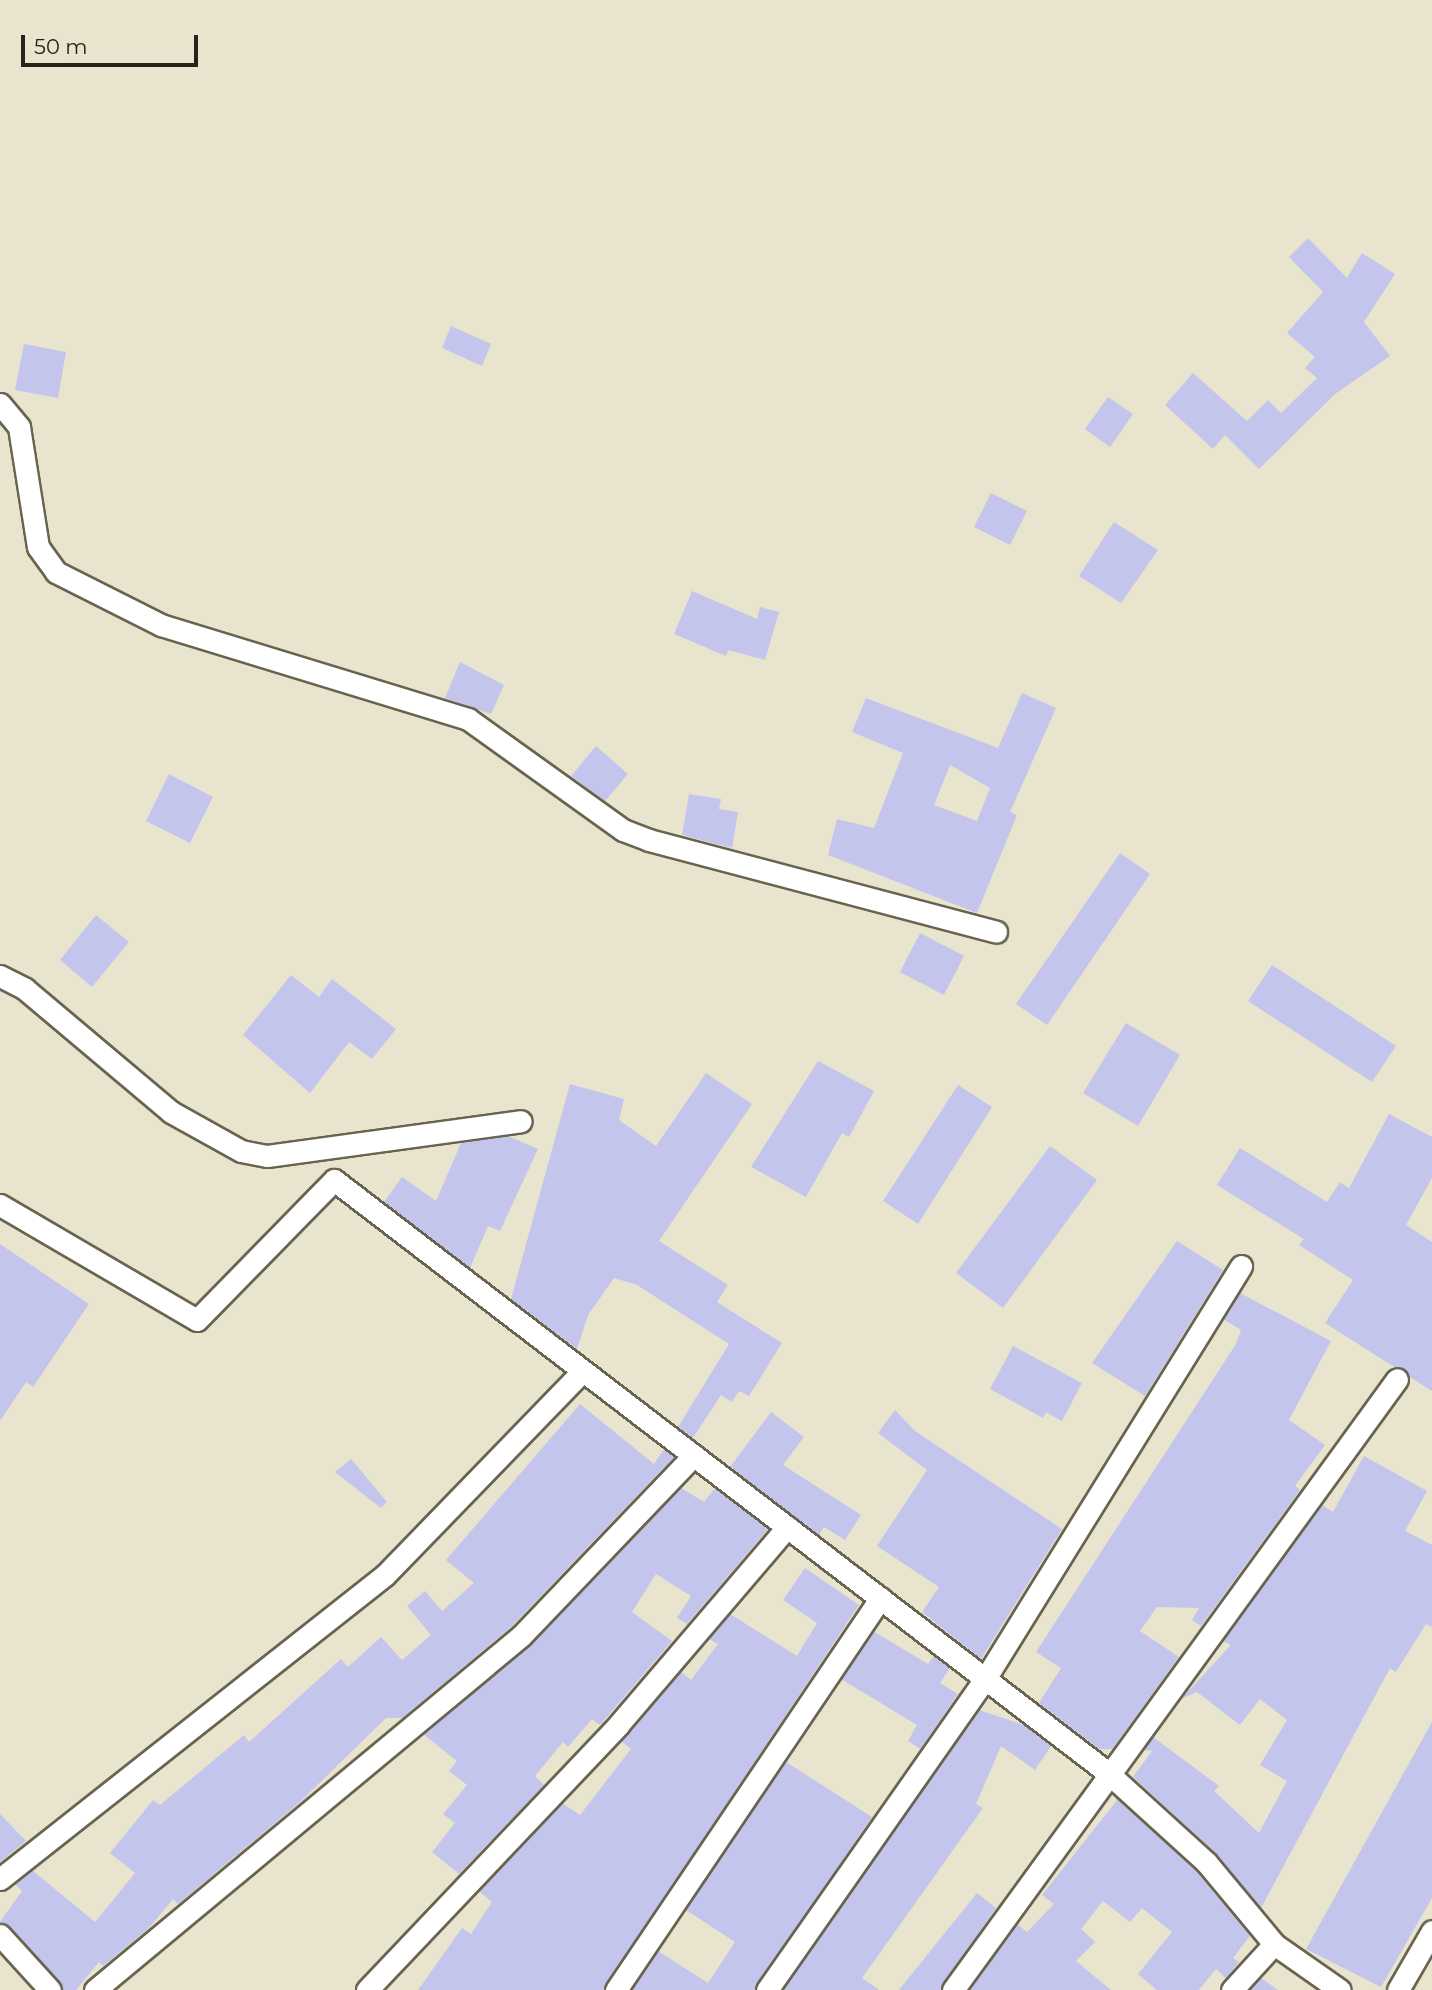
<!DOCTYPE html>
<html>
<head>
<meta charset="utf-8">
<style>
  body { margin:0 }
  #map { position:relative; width:1432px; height:1990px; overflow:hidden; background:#e9e4cd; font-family:Montserrat,sans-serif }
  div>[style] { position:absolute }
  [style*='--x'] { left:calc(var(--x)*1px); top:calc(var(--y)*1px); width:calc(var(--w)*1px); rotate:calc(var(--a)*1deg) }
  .building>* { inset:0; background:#c4c5ec }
  .roads { filter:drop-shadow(2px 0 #686450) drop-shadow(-2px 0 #686450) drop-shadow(0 2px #686450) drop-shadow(0 -2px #686450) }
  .street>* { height:21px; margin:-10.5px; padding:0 10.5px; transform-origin:10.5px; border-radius:10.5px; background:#fff }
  span { translate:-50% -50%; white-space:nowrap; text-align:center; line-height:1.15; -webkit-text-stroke:5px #e9e4cd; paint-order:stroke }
  .scale { position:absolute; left:21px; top:35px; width:177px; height:32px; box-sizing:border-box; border:4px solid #25231a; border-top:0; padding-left:9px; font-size:21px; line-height:24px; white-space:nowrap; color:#25231a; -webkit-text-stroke:5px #e9e4cd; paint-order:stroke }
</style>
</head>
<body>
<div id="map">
  <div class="building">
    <i style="clip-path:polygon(1308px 238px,1347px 278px,1362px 253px,1395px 274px,1364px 322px,1390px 356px,1335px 394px,1259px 469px,1225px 435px,1213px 449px,1165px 405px,1193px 373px,1247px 421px,1268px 400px,1281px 413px,1317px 378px,1305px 368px,1315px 357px,1287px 333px,1323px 292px,1289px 257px)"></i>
    <i style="clip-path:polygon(451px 326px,491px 344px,482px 366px,442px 348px)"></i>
    <i style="clip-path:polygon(24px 344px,66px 352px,58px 398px,15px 390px)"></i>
    <i style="clip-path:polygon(1108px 397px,1133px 414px,1110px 447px,1085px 429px)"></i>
    <i style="clip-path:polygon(991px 493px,1027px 511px,1010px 545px,974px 527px)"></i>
    <i style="clip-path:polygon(1114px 522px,1158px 550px,1121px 603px,1079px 576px)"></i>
    <i style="clip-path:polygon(692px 591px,757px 619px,760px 607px,779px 612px,765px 660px,728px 650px,726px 656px,674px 634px)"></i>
    <i style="clip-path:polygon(460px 662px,504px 685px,491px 714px,445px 698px)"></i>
    <i style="clip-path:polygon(evenodd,1022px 693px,1056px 708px,1010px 812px,1017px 815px,977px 913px,828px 855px,837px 819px,874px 828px,903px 753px,852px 732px,866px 698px,998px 748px,1022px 693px,950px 765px,990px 788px,977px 821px,934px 805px,950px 765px)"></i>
    <i style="clip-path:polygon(596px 746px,628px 774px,605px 801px,571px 776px)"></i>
    <i style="clip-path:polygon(169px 774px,213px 797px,190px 843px,146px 821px)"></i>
    <i style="clip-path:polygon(689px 794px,721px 799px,719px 809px,738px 812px,732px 848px,682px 835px)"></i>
    <i style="clip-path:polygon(1120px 853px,1150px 874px,1047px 1025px,1016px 1004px)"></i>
    <i style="clip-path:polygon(96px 915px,129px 942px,92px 987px,60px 960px)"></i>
    <i style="clip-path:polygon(920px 933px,964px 956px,944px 995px,900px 972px)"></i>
    <i style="clip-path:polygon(1272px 965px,1396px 1046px,1372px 1082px,1248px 1001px)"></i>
    <i style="clip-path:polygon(291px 975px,319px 997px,332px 979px,396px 1029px,372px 1059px,349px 1042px,310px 1093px,243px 1035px)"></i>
    <i style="clip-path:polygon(1126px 1023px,1180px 1055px,1138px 1126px,1083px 1093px)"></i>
    <i style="clip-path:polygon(818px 1061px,874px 1091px,849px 1137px,842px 1133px,806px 1197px,751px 1167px)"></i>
    <i style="clip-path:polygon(706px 1073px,752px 1104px,659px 1241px,728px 1285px,717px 1302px,782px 1343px,749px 1396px,739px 1391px,732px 1402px,721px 1395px,693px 1438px,678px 1427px,729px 1344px,637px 1285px,614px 1278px,588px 1315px,577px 1349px,511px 1299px,570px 1084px,624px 1099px,619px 1120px,656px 1146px)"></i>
    <i style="clip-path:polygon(958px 1085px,992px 1107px,918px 1224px,883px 1201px)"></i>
    <i style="clip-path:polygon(1389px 1114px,1432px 1137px,1432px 1178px,1406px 1225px,1432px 1242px,1432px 1391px,1325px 1323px,1353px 1280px,1299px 1245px,1304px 1239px,1217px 1185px,1240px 1148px,1327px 1202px,1340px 1182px,1349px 1188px)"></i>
    <i style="clip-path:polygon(508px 1136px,538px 1149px,500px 1231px,488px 1226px,470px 1268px,384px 1202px,402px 1177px,436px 1201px,461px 1143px)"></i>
    <i style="clip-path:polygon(1050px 1146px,1097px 1180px,1003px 1308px,956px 1273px)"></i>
    <i style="clip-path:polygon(1177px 1241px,1223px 1270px,1145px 1396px,1092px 1363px)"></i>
    <i style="clip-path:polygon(0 1244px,89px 1304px,33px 1387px,26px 1382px,0 1421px)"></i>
    <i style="clip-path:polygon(1240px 1293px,1331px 1341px,1289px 1420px,1325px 1445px,1295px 1486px,1300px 1490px,1201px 1626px,1192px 1620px,1199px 1608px,1157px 1607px,1140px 1631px,1179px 1657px,1112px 1749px,1099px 1749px,1039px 1703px,1061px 1668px,1036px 1652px,1236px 1344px,1241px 1330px,1223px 1319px)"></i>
    <i style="clip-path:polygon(1013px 1346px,1082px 1383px,1062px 1421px,1046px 1412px,1043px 1418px,990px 1389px)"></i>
    <i style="clip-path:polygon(580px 1404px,654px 1464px,664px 1449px,674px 1457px,512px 1626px,402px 1718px,386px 1718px,300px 1802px,178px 1904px,173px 1899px,149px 1928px,103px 1966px,99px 1962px,76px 1990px,63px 1990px,0 1922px,22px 1891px,15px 1884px,32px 1870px,95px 1922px,135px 1873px,110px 1853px,153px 1800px,160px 1805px,244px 1735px,249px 1742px,341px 1659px,348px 1667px,381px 1637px,402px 1660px,431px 1635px,407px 1606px,425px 1591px,442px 1611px,474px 1583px,446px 1560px)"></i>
    <i style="clip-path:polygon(895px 1410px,915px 1431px,1062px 1529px,981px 1659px,922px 1612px,939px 1587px,877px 1546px,927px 1470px,878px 1433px)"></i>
    <i style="clip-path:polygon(771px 1412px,804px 1437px,783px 1465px,861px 1515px,845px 1540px,824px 1527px,819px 1535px,730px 1467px)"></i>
    <i style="clip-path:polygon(1364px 1456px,1427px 1491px,1405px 1531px,1432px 1545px,1432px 1627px,1426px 1624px,1396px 1672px,1390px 1668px,1261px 1908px,1215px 1852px,1133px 1777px,1152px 1751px,1143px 1750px,1153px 1737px,1219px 1786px,1214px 1791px,1259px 1833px,1287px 1781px,1260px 1765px,1287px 1720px,1260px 1699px,1240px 1725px,1197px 1692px,1181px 1699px,1231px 1645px,1223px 1641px,1322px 1505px,1333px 1512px)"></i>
    <i style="clip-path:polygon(351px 1459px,387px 1502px,381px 1508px,335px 1472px)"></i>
    <i style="clip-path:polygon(681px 1488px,704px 1502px,715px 1488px,768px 1529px,687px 1624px,677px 1618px,691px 1596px,656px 1574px,632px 1612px,672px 1641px,600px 1725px,592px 1719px,568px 1747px,563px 1742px,535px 1776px,544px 1785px,459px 1874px,432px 1852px,455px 1823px,443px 1814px,467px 1785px,449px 1771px,457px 1761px,423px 1734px,530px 1645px)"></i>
    <i style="clip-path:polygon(805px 1568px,859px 1605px,603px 1990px,418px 1990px,462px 1928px,471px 1934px,492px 1902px,479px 1891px,562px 1803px,580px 1815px,631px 1749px,621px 1741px,681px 1672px,691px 1680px,718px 1644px,709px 1639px,730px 1614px,797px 1656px,817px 1623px,783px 1600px)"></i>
    <i style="clip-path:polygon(873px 1631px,928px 1664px,934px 1656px,950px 1668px,940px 1683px,958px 1694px,920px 1749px,908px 1741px,917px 1725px,841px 1679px)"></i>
    <i style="clip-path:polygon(979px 1710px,1024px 1725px,1051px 1746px,1035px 1770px,1001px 1746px,976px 1804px,983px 1808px,862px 1978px,879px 1990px,783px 1990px)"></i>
    <i style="clip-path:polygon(1432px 1722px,1432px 1898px,1381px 1987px,1306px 1949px)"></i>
    <i style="clip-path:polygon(786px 1762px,872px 1817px,754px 1990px,632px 1990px,658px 1951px,708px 1983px,735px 1942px,686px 1910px)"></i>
    <i style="clip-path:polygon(1118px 1799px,1196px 1871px,1250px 1936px,1233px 1958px,1239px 1962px,1226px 1978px,1216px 1969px,1199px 1990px,1157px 1990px,1138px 1974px,1172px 1932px,1142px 1908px,1130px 1922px,1103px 1901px,1081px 1929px,1095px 1942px,1076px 1961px,1111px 1990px,969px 1990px,1017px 1924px,1027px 1932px,1054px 1904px,1042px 1895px)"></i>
    <i style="clip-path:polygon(0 1814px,26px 1841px,0 1862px)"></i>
    <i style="clip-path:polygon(977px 1893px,996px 1908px,940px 1990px,899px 1990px)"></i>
    <i style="clip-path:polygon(1261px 1978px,1278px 1990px,1250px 1990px)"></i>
  </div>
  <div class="roads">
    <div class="street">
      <i style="--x:0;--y:404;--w:30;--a:50"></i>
      <i style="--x:19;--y:427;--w:121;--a:81"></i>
      <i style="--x:38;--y:547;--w:31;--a:54"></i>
      <i style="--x:56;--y:572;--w:118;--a:26.8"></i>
      <i style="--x:161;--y:625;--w:321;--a:17"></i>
      <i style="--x:468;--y:719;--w:191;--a:35.6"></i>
      <i style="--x:623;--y:830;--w:28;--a:21"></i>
      <i style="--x:649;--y:840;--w:359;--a:14.8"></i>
      <i style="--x:0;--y:976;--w:28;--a:27"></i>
      <i style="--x:25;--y:989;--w:191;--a:40.1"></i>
      <i style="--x:171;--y:1112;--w:80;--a:29.1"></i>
      <i style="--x:241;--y:1151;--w:26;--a:11"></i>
      <i style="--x:267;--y:1156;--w:256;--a:-7.8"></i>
      <i style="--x:0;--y:1205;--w:228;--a:30.3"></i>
      <i style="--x:197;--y:1320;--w:196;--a:-45.6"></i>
      <i style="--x:334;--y:1180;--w:974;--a:37.45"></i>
      <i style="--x:1107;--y:1772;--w:134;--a:42.3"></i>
      <i style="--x:1206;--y:1862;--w:107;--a:50.3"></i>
      <i style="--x:1274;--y:1944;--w:80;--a:34.9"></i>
      <i style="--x:0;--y:1879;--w:491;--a:-38.3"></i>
      <i style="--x:385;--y:1575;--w:284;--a:-45.9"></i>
      <i style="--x:0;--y:1935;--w:74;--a:47.7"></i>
      <i style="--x:95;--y:1990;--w:554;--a:-39.73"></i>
      <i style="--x:521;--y:1636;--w:250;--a:-46.3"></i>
      <i style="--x:367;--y:1990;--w:366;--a:-46.5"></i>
      <i style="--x:619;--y:1724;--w:259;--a:-49.5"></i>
      <i style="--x:616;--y:1990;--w:473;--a:-56"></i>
      <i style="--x:767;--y:1990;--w:380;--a:-55"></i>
      <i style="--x:985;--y:1679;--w:486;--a:-58.2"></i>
      <i style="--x:953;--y:1990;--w:755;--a:-53.99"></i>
      <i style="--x:1232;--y:1990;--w:62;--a:-47.6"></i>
      <i style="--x:1398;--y:1990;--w:68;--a:-60"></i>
    </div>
  </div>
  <div class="scale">50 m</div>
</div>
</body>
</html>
